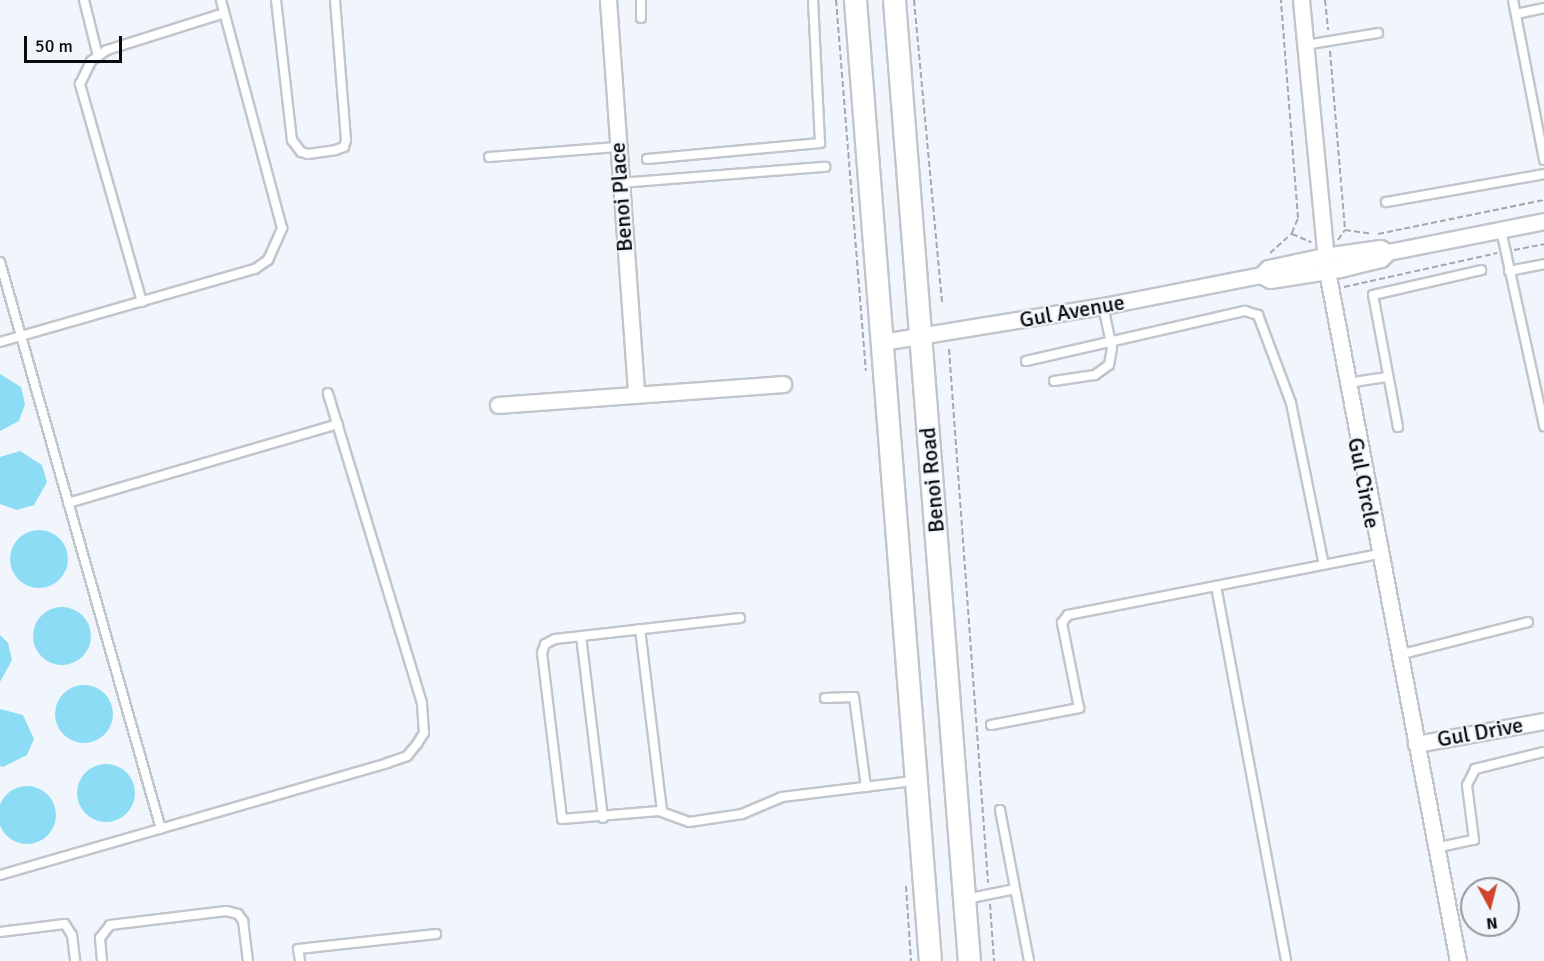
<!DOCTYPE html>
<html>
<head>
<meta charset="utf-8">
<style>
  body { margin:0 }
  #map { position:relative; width:1544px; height:961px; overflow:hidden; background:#f0f6fb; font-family:Signika,sans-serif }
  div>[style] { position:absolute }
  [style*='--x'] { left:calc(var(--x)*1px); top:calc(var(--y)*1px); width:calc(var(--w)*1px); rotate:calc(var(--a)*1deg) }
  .water>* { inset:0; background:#8cdcf6 }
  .round { border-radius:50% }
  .path>* { height:2px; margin-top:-1px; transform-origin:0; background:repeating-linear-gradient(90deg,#a5a9ad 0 6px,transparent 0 9px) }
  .roads { filter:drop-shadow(2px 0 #c0c6cb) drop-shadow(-2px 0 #c0c6cb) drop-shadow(0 2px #c0c6cb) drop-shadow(0 -2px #c0c6cb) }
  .lane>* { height:8px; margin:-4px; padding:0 4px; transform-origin:4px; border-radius:4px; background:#fff }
  .street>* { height:15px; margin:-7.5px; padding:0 7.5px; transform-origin:7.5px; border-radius:7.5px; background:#fff }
  .secondary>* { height:21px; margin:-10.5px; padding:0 10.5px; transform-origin:10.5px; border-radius:10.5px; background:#fff }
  span { translate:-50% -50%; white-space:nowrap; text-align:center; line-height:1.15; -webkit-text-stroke:4.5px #f0f6fb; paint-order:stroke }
  .street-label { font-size:22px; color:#0b0c0e }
  .north { position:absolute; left:1460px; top:877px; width:60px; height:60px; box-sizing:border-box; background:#f0f6fb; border:2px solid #94989c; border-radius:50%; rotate:173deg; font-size:16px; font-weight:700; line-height:24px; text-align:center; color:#0b0c0e }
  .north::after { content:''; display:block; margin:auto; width:21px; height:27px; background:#d0452c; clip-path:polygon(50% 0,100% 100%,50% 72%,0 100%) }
  .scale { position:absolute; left:24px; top:36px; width:98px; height:27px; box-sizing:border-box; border:3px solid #0b0c0e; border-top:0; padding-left:8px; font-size:18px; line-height:21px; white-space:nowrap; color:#0b0c0e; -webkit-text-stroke:4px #f0f6fb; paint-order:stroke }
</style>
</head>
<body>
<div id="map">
  <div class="water">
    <i style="clip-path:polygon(0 374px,21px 387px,25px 404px,19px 421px,0 431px)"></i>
    <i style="clip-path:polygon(20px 451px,42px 465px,47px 482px,34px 505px,17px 510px,0 504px,0 457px)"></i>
    <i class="round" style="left:10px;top:530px;width:58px;height:58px"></i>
    <i class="round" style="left:33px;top:607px;width:58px;height:58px"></i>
    <i style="clip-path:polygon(0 635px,8px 643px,12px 660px,0 682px)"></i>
    <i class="round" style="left:55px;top:685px;width:58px;height:58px"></i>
    <i style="clip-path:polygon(0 709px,23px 715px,34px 739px,27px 755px,3px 767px,0 766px)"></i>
    <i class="round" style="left:77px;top:764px;width:58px;height:58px"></i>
    <i class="round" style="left:-2px;top:786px;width:58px;height:58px"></i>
  </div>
  <div class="path">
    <i style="--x:836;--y:0;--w:372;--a:85.4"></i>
    <i style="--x:914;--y:0;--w:304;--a:84.7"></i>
    <i style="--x:1325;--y:0;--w:30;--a:84"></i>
    <i style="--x:1330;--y:51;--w:180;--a:85.2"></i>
    <i style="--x:1345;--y:230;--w:27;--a:8"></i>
    <i style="--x:1292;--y:234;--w:21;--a:23"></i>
    <i style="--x:1378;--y:234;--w:169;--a:-11.6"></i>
    <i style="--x:1338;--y:240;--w:12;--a:-55"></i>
    <i style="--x:1514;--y:250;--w:31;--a:-11"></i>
    <i style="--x:1270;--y:253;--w:30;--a:-42"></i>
    <i style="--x:1292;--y:233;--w:16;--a:-68"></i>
    <i style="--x:1298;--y:218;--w:219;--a:-94.5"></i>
    <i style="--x:1344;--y:287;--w:157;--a:-12.5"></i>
    <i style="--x:949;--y:349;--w:535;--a:85.82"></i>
    <i style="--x:906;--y:886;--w:75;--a:86.2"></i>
    <i style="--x:990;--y:904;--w:57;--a:86"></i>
  </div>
  <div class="roads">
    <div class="lane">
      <i style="--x:84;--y:0;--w:58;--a:76"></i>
      <i style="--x:276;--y:0;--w:141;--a:83.5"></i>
      <i style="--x:292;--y:140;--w:15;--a:53"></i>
      <i style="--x:301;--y:152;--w:7;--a:16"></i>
      <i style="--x:308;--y:154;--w:27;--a:-8"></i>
      <i style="--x:335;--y:150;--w:9;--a:-18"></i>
      <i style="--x:344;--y:147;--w:7;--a:-74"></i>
      <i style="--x:346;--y:140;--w:140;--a:-94.5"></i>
      <i style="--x:641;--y:0;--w:18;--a:90"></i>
      <i style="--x:1513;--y:0;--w:163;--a:79"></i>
      <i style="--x:1516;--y:14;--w:29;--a:-12"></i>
      <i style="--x:1305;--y:45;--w:74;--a:-9.3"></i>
      <i style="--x:489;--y:157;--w:128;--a:-4.5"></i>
      <i style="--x:647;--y:159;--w:174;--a:-5.3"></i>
      <i style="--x:820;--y:143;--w:143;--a:-92.8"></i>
      <i style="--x:620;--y:183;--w:206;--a:-4.5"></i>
      <i style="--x:1386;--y:202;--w:160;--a:-10"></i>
      <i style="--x:1501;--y:230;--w:201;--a:77.6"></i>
      <i style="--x:0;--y:262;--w:589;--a:74.15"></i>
      <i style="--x:1509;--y:271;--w:36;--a:-11"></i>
      <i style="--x:142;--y:302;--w:227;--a:-105.9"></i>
      <i style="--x:80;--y:84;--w:25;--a:-64"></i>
      <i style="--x:91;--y:61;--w:19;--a:-35"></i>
      <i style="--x:107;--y:50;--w:123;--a:-17.5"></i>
      <i style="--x:0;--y:342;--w:265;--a:-16"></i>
      <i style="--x:255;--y:269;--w:16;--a:-35"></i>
      <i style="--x:268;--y:260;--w:35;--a:-66"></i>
      <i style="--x:282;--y:228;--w:236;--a:-105"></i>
      <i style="--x:1026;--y:361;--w:225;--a:-12.9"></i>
      <i style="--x:1245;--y:311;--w:14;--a:17"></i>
      <i style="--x:1258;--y:315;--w:94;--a:69.4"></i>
      <i style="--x:1291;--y:403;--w:165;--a:78.5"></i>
      <i style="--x:1054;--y:381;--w:41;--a:-8.3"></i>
      <i style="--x:1095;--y:375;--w:17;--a:-36"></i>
      <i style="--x:1109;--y:365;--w:17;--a:-80"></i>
      <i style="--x:1112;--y:348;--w:43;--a:-102.1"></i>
      <i style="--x:1347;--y:383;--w:40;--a:-8.5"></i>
      <i style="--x:1398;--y:427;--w:134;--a:-100.7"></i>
      <i style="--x:1373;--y:295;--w:111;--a:-13"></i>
      <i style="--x:68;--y:503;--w:281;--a:-16.3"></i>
      <i style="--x:1216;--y:586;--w:381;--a:79.4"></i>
      <i style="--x:740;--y:618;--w:186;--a:173.5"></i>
      <i style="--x:555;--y:639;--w:11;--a:153"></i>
      <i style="--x:545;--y:644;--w:9;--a:108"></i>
      <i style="--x:542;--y:653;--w:167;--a:83.1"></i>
      <i style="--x:562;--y:819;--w:97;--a:-4.7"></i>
      <i style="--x:659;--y:811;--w:32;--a:20"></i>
      <i style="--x:689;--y:822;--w:54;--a:-8.6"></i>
      <i style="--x:742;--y:814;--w:43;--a:-23"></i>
      <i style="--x:782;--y:797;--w:132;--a:-7"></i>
      <i style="--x:640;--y:629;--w:183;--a:83.1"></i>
      <i style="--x:581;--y:636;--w:183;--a:83.1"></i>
      <i style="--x:1399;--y:655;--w:133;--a:-14.3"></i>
      <i style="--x:825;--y:698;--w:29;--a:-2"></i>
      <i style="--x:854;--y:697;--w:91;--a:82.4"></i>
      <i style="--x:991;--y:725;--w:90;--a:-10.9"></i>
      <i style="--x:1079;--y:708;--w:87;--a:-101.3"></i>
      <i style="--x:1062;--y:623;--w:10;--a:-53"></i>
      <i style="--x:1068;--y:615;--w:316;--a:-11.1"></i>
      <i style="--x:1000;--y:810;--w:154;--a:79.1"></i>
      <i style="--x:1435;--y:848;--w:40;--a:-12"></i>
      <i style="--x:1474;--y:840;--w:55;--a:-97.3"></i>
      <i style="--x:1467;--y:785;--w:18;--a:-63"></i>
      <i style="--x:1475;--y:769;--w:70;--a:-14"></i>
      <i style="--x:0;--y:875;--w:403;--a:-16.1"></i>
      <i style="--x:387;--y:763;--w:21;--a:-19"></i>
      <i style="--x:407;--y:756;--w:16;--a:-50"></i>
      <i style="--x:417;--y:744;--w:13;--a:-58"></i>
      <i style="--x:424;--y:733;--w:30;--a:-94"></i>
      <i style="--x:422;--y:703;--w:324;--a:-106.9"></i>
      <i style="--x:966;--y:899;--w:50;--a:-11.5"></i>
      <i style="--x:0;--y:932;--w:65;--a:-7"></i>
      <i style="--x:65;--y:924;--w:13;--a:58"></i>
      <i style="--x:72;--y:935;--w:26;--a:83"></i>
      <i style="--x:102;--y:961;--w:23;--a:-95"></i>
      <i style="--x:100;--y:938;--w:16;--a:-52"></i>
      <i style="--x:110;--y:925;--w:117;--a:-6.9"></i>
      <i style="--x:226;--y:911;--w:12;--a:14"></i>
      <i style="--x:238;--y:914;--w:9;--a:54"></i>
      <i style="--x:243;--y:921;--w:40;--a:82.9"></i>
      <i style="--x:300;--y:961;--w:12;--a:-99"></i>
      <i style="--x:298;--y:949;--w:139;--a:-6.2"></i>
    </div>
    <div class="street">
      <i style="--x:608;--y:0;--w:396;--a:85.9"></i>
      <i style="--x:1301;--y:0;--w:272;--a:84.5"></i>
      <i style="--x:1327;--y:271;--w:702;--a:79.25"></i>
      <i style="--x:1261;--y:275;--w:10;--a:29"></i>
      <i style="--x:1270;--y:280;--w:71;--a:-8.9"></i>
      <i style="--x:1340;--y:269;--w:42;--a:-13.7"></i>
      <i style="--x:1381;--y:259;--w:10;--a:-45"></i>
      <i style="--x:1388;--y:252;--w:159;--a:-11.2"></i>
      <i style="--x:882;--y:342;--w:224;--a:-9.3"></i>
      <i style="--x:1103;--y:306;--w:161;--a:-11.1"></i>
      <i style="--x:1261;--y:275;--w:10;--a:-45"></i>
      <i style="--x:1268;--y:268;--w:57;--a:-12.1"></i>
      <i style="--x:1324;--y:256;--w:57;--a:-8.1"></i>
      <i style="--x:1380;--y:248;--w:9;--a:27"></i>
      <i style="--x:498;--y:405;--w:286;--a:-4.2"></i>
      <i style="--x:1416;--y:744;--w:130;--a:-10.2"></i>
    </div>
    <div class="secondary">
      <i style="--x:855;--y:0;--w:964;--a:85.54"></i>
      <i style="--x:894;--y:0;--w:964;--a:85.54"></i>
    </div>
  </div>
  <div class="street-label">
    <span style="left:621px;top:197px;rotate:-94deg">Benoi Place</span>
    <span style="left:1072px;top:311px;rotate:-10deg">Gul Avenue</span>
    <span style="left:932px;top:480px;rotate:-95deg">Benoi Road</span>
    <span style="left:1364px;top:483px;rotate:79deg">Gul Circle</span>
    <span style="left:1480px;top:732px;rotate:-10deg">Gul Drive</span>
  </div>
  <div class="north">N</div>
  <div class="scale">50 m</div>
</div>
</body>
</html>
